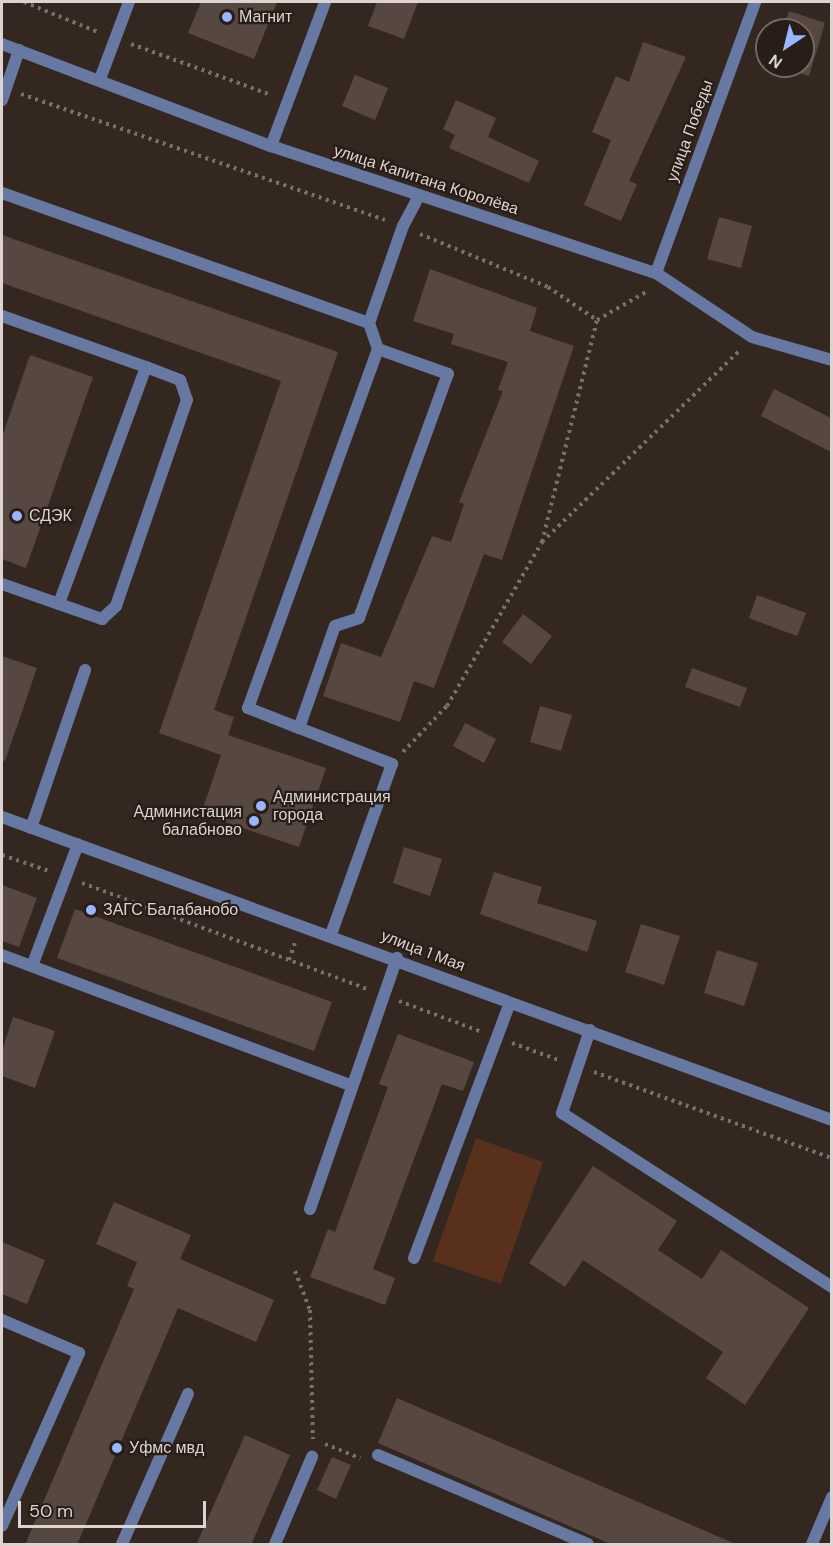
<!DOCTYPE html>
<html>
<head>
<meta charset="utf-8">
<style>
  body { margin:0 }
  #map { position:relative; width:833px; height:1546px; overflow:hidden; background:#332720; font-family:"DM Sans",sans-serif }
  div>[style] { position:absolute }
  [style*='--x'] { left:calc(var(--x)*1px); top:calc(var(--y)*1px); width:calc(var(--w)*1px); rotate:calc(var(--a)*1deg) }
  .green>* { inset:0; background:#59301b }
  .building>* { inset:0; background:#564841 }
  .path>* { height:4px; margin-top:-2px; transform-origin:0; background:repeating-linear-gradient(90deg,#7a706a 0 3px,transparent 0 7.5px) }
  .service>* { height:12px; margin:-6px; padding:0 6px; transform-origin:6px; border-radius:6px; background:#6778a2 }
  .minor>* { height:12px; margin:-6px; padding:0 6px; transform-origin:6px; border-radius:6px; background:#6778a2 }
  .dots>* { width:16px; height:16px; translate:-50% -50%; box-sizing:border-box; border:3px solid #291d17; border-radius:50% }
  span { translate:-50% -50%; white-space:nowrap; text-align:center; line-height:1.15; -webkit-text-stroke:4.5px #291d17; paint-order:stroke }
  .poi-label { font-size:16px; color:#dcd4d0 }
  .left { translate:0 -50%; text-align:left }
  .right { translate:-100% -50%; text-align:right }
  .street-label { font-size:16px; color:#dcd4d0 }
  .frame { position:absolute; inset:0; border:3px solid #dcd4d0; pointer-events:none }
  .north { position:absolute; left:755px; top:18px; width:60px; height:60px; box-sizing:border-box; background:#291d17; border:2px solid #716661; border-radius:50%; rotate:215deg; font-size:16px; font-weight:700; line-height:24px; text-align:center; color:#dcd4d0 }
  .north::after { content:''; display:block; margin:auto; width:21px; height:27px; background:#98b5fd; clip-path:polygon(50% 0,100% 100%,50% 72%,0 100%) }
  .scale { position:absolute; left:18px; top:1501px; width:188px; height:27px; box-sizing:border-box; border:3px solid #dcd4d0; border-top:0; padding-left:8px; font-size:18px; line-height:21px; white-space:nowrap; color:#dcd4d0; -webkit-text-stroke:4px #291d17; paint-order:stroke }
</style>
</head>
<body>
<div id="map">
  <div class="green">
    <i style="clip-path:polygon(476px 1138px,543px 1162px,501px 1284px,433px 1261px)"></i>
  </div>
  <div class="building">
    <i style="clip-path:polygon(201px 2px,277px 2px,254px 59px,188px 33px)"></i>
    <i style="clip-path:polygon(377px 2px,418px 2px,404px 39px,368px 26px)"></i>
    <i style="clip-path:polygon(789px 11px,825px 23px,809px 76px,777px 66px,803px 66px,803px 30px,783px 30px)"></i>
    <i style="clip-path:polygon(643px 42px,686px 57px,629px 181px,637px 184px,621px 221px,584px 205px,611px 140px,592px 132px,616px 76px,629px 82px)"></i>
    <i style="clip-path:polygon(355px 75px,388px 88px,375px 120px,342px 106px)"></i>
    <i style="clip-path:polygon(456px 100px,496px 118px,488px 137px,539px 161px,529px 183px,449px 148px,455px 135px,443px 129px)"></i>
    <i style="clip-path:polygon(719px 217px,752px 226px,741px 268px,707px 259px)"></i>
    <i style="clip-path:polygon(2px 235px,338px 352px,214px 710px,234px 717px,228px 735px,326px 768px,299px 847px,201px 814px,221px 755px,159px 733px,281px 381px,2px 283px)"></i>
    <i style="clip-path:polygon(430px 269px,537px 308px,530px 331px,574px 346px,502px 560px,484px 554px,434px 688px,414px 681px,400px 722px,323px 696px,341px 643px,381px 657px,432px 536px,451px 542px,464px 504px,459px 502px,503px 391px,498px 390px,508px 362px,451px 344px,454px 334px,413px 321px)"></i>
    <i style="clip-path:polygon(30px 355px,93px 377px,26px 568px,2px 559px,2px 437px)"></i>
    <i style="clip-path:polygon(774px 389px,831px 418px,831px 452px,761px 416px)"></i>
    <i style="clip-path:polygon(757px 595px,806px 613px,797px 636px,749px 618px)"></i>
    <i style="clip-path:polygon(523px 614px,552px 636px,531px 664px,502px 642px)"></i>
    <i style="clip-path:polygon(2px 656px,37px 668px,5px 761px,2px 760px)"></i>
    <i style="clip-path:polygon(692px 668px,747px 688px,740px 707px,685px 687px)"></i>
    <i style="clip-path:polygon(540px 706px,572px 715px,561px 751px,530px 742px)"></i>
    <i style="clip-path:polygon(465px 723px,496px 739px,484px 763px,453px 746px)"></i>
    <i style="clip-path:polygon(404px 847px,442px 859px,430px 896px,393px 883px)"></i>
    <i style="clip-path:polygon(494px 872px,542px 887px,537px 903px,597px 921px,587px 952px,480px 914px)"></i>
    <i style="clip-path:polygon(2px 885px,37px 898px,19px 947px,2px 941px)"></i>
    <i style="clip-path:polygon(75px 909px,332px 1002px,314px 1051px,57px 958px)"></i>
    <i style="clip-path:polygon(641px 924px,680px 936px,664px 985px,625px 972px)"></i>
    <i style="clip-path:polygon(717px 950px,758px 963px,744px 1006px,704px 993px)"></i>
    <i style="clip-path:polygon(13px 1017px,55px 1031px,35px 1088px,2px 1076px,2px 1051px)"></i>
    <i style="clip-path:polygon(398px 1034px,474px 1062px,463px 1091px,442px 1084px,373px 1269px,395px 1278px,385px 1305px,310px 1277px,328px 1229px,335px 1232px,388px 1087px,379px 1084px)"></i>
    <i style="clip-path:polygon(593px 1166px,677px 1221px,658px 1250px,702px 1279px,721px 1250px,809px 1308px,745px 1405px,706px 1378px,723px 1352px,583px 1260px,565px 1287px,529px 1263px)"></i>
    <i style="clip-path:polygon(114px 1202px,191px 1235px,180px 1259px,274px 1300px,256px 1342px,178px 1308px,77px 1545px,25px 1545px,134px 1289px,127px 1286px,137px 1262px,96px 1244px)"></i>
    <i style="clip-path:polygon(2px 1242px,45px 1260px,27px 1304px,2px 1294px)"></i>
    <i style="clip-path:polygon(397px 1398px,738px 1545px,613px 1545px,378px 1443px)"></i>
    <i style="clip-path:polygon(245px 1435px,290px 1455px,251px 1545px,196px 1545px)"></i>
    <i style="clip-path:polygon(332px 1457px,351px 1465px,336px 1499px,317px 1490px)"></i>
  </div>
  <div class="path">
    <i style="--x:24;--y:2;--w:80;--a:22.1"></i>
    <i style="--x:131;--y:44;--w:149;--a:20"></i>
    <i style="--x:21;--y:94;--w:385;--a:19.1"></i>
    <i style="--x:420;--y:234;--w:139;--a:22.5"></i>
    <i style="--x:548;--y:287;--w:59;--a:34"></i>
    <i style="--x:542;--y:542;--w:274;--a:-44.1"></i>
    <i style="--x:403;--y:752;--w:64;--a:-46.3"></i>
    <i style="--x:447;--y:706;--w:190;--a:-59.9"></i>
    <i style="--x:542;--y:542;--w:229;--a:-76.1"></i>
    <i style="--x:597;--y:320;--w:59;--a:-29.6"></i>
    <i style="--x:2;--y:855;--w:50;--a:18.8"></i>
    <i style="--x:82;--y:883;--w:304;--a:20.4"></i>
    <i style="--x:289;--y:960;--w:18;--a:-71"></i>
    <i style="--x:399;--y:1001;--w:89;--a:20.5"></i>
    <i style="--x:512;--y:1043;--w:52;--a:20.2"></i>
    <i style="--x:594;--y:1072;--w:253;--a:19.9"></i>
    <i style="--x:295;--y:1271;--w:42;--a:69"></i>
    <i style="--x:310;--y:1310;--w:129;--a:88.7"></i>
    <i style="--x:325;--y:1444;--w:38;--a:22"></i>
  </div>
  <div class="service">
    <i style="--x:100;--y:79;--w:82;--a:-69.4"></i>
    <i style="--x:2;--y:100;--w:53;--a:-71.2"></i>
    <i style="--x:2;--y:193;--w:389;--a:19.5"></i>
    <i style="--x:369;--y:323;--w:103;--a:-70.7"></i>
    <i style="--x:403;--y:226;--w:34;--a:-62"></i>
    <i style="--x:2;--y:316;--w:153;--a:19.5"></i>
    <i style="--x:146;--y:367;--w:252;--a:110.2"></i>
    <i style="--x:59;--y:604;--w:60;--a:-160.7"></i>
    <i style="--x:369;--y:323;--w:28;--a:71"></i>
    <i style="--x:59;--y:604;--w:46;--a:19.2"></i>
    <i style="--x:102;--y:619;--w:19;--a:-43"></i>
    <i style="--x:116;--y:606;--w:218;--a:-71"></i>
    <i style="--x:187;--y:400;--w:21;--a:-109"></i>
    <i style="--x:180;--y:380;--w:36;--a:-159"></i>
    <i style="--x:299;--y:728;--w:108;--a:-70.6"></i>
    <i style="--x:335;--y:626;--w:25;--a:-18"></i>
    <i style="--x:359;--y:618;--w:260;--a:-70"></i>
    <i style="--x:448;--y:374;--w:74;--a:-160.3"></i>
    <i style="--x:378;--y:349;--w:382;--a:109.9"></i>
    <i style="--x:248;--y:708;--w:55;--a:21.4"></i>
    <i style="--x:299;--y:728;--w:100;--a:21.2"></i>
    <i style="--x:392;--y:764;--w:181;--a:109.7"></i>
    <i style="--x:31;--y:828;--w:167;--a:-71.1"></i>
    <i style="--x:2;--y:955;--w:371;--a:20.5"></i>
    <i style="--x:32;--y:966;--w:130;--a:-69.3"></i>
    <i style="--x:590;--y:1030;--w:88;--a:108.6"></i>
    <i style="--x:562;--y:1113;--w:321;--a:32.8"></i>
    <i style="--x:310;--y:1209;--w:266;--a:-70.9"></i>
    <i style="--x:414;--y:1258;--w:272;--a:-69.4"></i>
    <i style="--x:2;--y:1320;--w:84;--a:23.2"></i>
    <i style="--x:79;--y:1353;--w:189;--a:114"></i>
    <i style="--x:378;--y:1455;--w:228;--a:23"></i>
    <i style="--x:122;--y:1544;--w:164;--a:-66.3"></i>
    <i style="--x:275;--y:1544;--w:95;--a:-67"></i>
  </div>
  <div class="minor">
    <i style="--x:2;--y:44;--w:288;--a:20.8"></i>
    <i style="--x:271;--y:146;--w:405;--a:18.3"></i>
    <i style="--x:656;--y:273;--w:115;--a:33.7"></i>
    <i style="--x:752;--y:337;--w:83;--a:16"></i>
    <i style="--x:271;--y:146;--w:154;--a:-69.4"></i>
    <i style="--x:656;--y:273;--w:289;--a:-69.9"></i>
    <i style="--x:2;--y:817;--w:884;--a:20.06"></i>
    <i style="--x:812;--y:1544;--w:51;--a:-66.9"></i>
  </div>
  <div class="dots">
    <i style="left:227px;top:17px;background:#98b5fd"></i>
    <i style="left:17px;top:516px;background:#98b5fd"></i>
    <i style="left:261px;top:806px;background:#98b5fd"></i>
    <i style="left:254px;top:821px;background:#98b5fd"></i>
    <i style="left:91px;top:910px;background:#98b5fd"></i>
    <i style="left:117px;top:1448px;background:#98b5fd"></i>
  </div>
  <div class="poi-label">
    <span class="left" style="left:239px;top:17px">Магнит</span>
    <span class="left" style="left:29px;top:516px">СДЭК</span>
    <span class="left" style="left:273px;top:806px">Администрация<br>города</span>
    <span class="right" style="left:242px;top:821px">Администация<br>балабново</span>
    <span class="left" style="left:103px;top:910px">ЗАГС Балабанобо</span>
    <span class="left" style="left:129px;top:1448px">Уфмс мвд</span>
  </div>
  <div class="street-label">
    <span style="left:690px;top:131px;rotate:-70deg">улица Победы</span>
    <span style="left:426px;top:180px;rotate:18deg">улица Капитана Королёва</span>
    <span style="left:423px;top:951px;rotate:21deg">улица 1 Мая</span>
  </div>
  <div class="frame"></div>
  <div class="north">N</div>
  <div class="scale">50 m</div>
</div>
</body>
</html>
